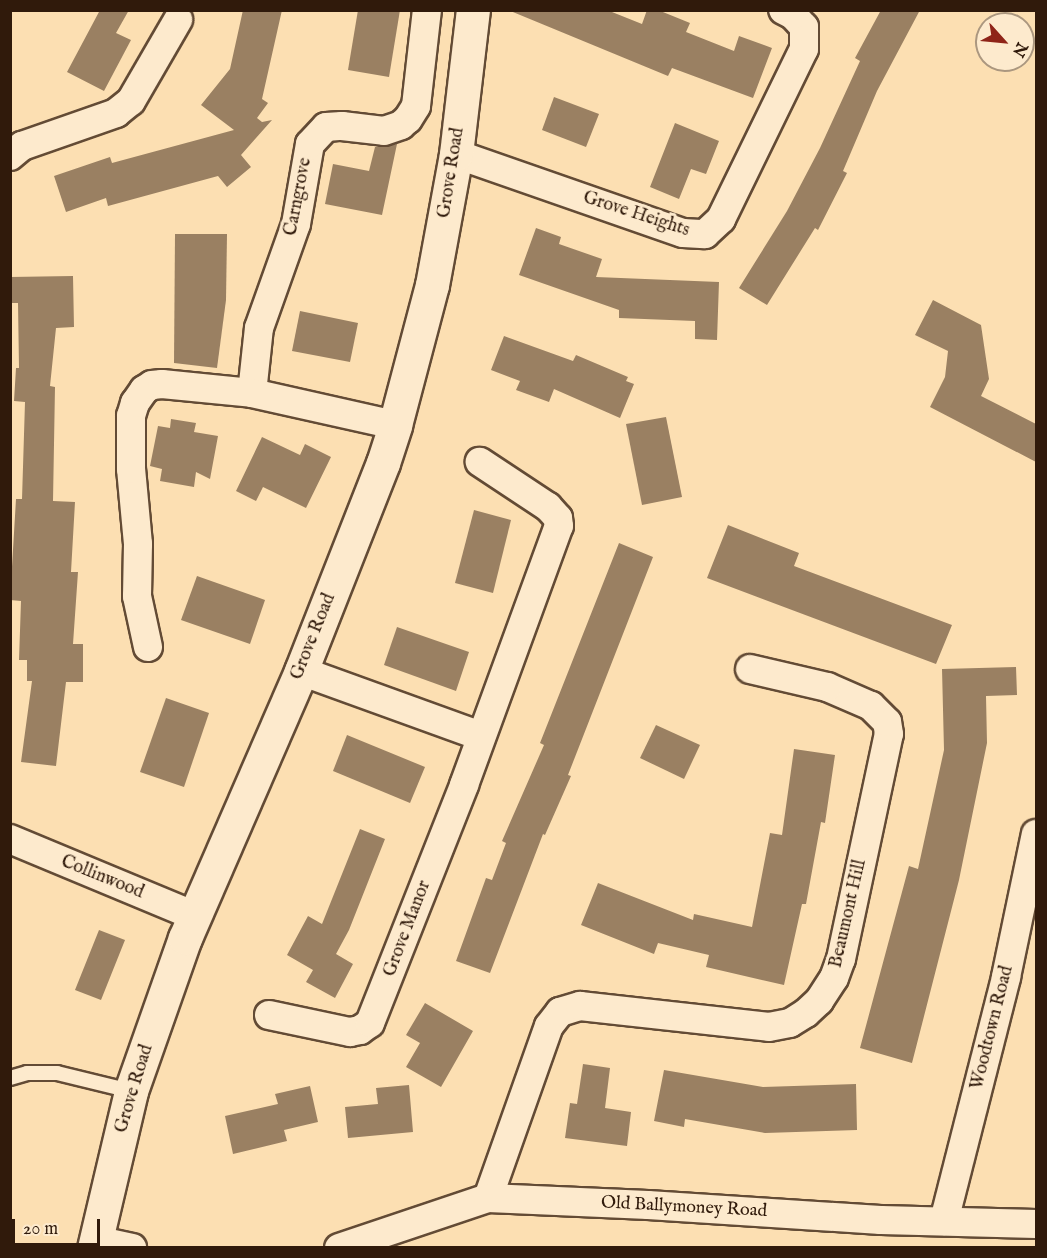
<!DOCTYPE html>
<html>
<head>
<meta charset="utf-8">
<style>
  body { margin:0 }
  #map { position:relative; width:1047px; height:1258px; overflow:hidden; background:#fcdfb2; font-family:"IM FELL English",serif }
  div>[style] { position:absolute }
  [style*='--x'] { left:calc(var(--x)*1px); top:calc(var(--y)*1px); width:calc(var(--w)*1px); rotate:calc(var(--a)*1deg) }
  .building>* { inset:0; background:#9a8062 }
  .roads { filter:drop-shadow(2px 0 #634b35) drop-shadow(-2px 0 #634b35) drop-shadow(0 2px #634b35) drop-shadow(0 -2px #634b35) }
  .lane>* { height:14px; margin:-7px; padding:0 7px; transform-origin:7px; border-radius:7px; background:#fdeacd }
  .street>* { height:28px; margin:-14px; padding:0 14px; transform-origin:14px; border-radius:14px; background:#fdeacd }
  .secondary>* { height:33px; margin:-16.5px; padding:0 16.5px; transform-origin:16.5px; border-radius:16.5px; background:#fdeacd }
  span { translate:-50% -50%; white-space:nowrap; text-align:center; line-height:1.15; -webkit-text-stroke:6px #fdeacd; paint-order:stroke }
  .street-label { font-size:18px; color:#301a0b }
  .frame { position:absolute; inset:0; border:12px solid #301a0b; pointer-events:none }
  .north { position:absolute; left:975px; top:12px; width:60px; height:60px; box-sizing:border-box; background:#fdeacd; border:2px solid #ab977f; border-radius:50%; rotate:117deg; font-size:16px; font-weight:700; line-height:24px; text-align:center; color:#301a0b }
  .north::after { content:''; display:block; margin:auto; width:21px; height:27px; background:#8f2418; clip-path:polygon(50% 0,100% 100%,50% 72%,0 100%) }
  .scale { position:absolute; left:12px; top:1219px; width:88px; height:27px; box-sizing:border-box; border:3px solid #301a0b; border-top:0; padding-left:8px; font-size:18px; line-height:21px; white-space:nowrap; color:#301a0b; -webkit-text-stroke:4px #fdeacd; paint-order:stroke }
</style>
</head>
<body>
<div id="map">
  <div class="building">
    <i style="clip-path:polygon(100px 10px,129px 10px,116px 33px,131px 40px,104px 91px,67px 72px)"></i>
    <i style="clip-path:polygon(243px 10px,282px 10px,262px 99px,268px 103px,257px 118px,262px 122px,272px 120px,241px 155px,251px 167px,227px 187px,218px 176px,108px 206px,106px 198px,66px 212px,54px 176px,110px 157px,112px 163px,234px 130px,201px 105px,230px 69px)"></i>
    <i style="clip-path:polygon(358px 10px,400px 10px,389px 77px,348px 70px)"></i>
    <i style="clip-path:polygon(508px 10px,607px 10px,642px 24px,647px 10px,658px 10px,690px 23px,686px 32px,734px 51px,739px 36px,772px 48px,753px 98px,672px 68px,668px 76px)"></i>
    <i style="clip-path:polygon(881px 10px,920px 10px,877px 91px,843px 171px,847px 173px,818px 230px,815px 228px,767px 305px,739px 288px,787px 211px,820px 148px,860px 61px,855px 58px)"></i>
    <i style="clip-path:polygon(554px 97px,599px 114px,586px 147px,542px 130px)"></i>
    <i style="clip-path:polygon(675px 123px,719px 141px,706px 174px,691px 169px,679px 199px,650px 187px)"></i>
    <i style="clip-path:polygon(397px 144px,382px 215px,325px 204px,333px 164px,369px 171px,375px 147px)"></i>
    <i style="clip-path:polygon(536px 228px,561px 237px,559px 244px,602px 259px,596px 277px,719px 282px,717px 340px,695px 339px,695px 321px,619px 318px,619px 310px,519px 275px)"></i>
    <i style="clip-path:polygon(175px 234px,227px 234px,226px 300px,217px 368px,174px 363px)"></i>
    <i style="clip-path:polygon(73px 276px,74px 327px,56px 328px,50px 386px,55px 387px,53px 501px,75px 502px,71px 572px,78px 572px,73px 644px,83px 644px,83px 682px,66px 682px,56px 766px,21px 762px,32px 681px,27px 681px,27px 660px,19px 660px,21px 601px,10px 600px,16px 499px,22px 499px,25px 402px,14px 401px,16px 368px,19px 368px,18px 303px,10px 303px,10px 277px)"></i>
    <i style="clip-path:polygon(933px 300px,981px 325px,989px 379px,981px 396px,1036px 424px,1036px 462px,930px 407px,945px 377px,948px 351px,915px 335px)"></i>
    <i style="clip-path:polygon(300px 311px,358px 323px,350px 362px,292px 351px)"></i>
    <i style="clip-path:polygon(504px 336px,573px 361px,576px 355px,628px 377px,626px 381px,634px 384px,620px 418px,554px 389px,549px 402px,516px 390px,520px 381px,491px 370px)"></i>
    <i style="clip-path:polygon(666px 417px,682px 497px,642px 505px,626px 424px)"></i>
    <i style="clip-path:polygon(171px 419px,196px 423px,194px 432px,218px 436px,210px 479px,196px 472px,194px 487px,160px 481px,162px 469px,150px 466px,158px 426px,170px 428px)"></i>
    <i style="clip-path:polygon(262px 437px,300px 455px,305px 444px,331px 457px,306px 508px,263px 487px,256px 501px,236px 491px)"></i>
    <i style="clip-path:polygon(474px 510px,511px 520px,493px 593px,455px 583px)"></i>
    <i style="clip-path:polygon(728px 525px,799px 553px,794px 566px,952px 625px,936px 664px,707px 578px)"></i>
    <i style="clip-path:polygon(619px 543px,653px 557px,568px 775px,571px 776px,545px 835px,543px 834px,490px 973px,456px 961px,486px 878px,492px 880px,506px 843px,502px 841px,544px 745px,540px 743px)"></i>
    <i style="clip-path:polygon(197px 576px,265px 600px,250px 644px,181px 620px)"></i>
    <i style="clip-path:polygon(397px 627px,469px 652px,456px 691px,384px 665px)"></i>
    <i style="clip-path:polygon(1016px 667px,1017px 695px,986px 696px,987px 743px,959px 880px,912px 1063px,860px 1048px,909px 866px,918px 869px,944px 750px,942px 669px)"></i>
    <i style="clip-path:polygon(166px 698px,209px 713px,184px 787px,140px 772px)"></i>
    <i style="clip-path:polygon(656px 725px,700px 745px,684px 779px,640px 758px)"></i>
    <i style="clip-path:polygon(347px 735px,425px 767px,410px 803px,333px 771px)"></i>
    <i style="clip-path:polygon(794px 749px,835px 755px,825px 823px,821px 822px,806px 904px,802px 904px,784px 985px,706px 967px,709px 955px,658px 943px,654px 954px,581px 925px,598px 883px,693px 920px,694px 914px,752px 927px,770px 833px,782px 835px)"></i>
    <i style="clip-path:polygon(360px 829px,385px 839px,349px 930px,336px 954px,353px 964px,335px 998px,306px 982px,313px 970px,287px 955px,308px 916px,322px 924px)"></i>
    <i style="clip-path:polygon(99px 930px,125px 940px,101px 1000px,75px 990px)"></i>
    <i style="clip-path:polygon(425px 1003px,473px 1031px,441px 1087px,406px 1067px,420px 1043px,406px 1035px)"></i>
    <i style="clip-path:polygon(583px 1064px,610px 1068px,605px 1108px,631px 1112px,627px 1146px,565px 1138px,570px 1103px,577px 1104px)"></i>
    <i style="clip-path:polygon(664px 1070px,763px 1087px,856px 1084px,857px 1130px,765px 1133px,685px 1119px,684px 1127px,654px 1121px)"></i>
    <i style="clip-path:polygon(409px 1085px,413px 1132px,348px 1138px,345px 1107px,378px 1104px,376px 1088px)"></i>
    <i style="clip-path:polygon(310px 1086px,318px 1122px,284px 1130px,287px 1141px,233px 1154px,225px 1116px,278px 1104px,275px 1094px)"></i>
  </div>
  <div class="roads">
    <div class="lane">
      <i style="--x:10;--y:1078;--w:18;--a:-16"></i>
      <i style="--x:27;--y:1073;--w:30;--a:0"></i>
      <i style="--x:57;--y:1073;--w:76;--a:13.7"></i>
    </div>
    <div class="street">
      <i style="--x:456;--y:154;--w:240;--a:19.2"></i>
      <i style="--x:683;--y:233;--w:22;--a:3"></i>
      <i style="--x:705;--y:234;--w:22;--a:-43"></i>
      <i style="--x:721;--y:219;--w:189;--a:-64"></i>
      <i style="--x:804;--y:49;--w:22;--a:-90"></i>
      <i style="--x:804;--y:27;--w:16;--a:-133"></i>
      <i style="--x:793;--y:15;--w:11;--a:-153"></i>
      <i style="--x:10;--y:156;--w:16;--a:-40"></i>
      <i style="--x:22;--y:146;--w:100;--a:-19.3"></i>
      <i style="--x:116;--y:113;--w:19;--a:-39"></i>
      <i style="--x:131;--y:101;--w:94;--a:-59.9"></i>
      <i style="--x:252;--y:393;--w:65;--a:-83.9"></i>
      <i style="--x:259;--y:328;--w:110;--a:-70.4"></i>
      <i style="--x:296;--y:224;--w:81;--a:-80.1"></i>
      <i style="--x:310;--y:144;--w:23;--a:-47"></i>
      <i style="--x:326;--y:127;--w:16;--a:-4"></i>
      <i style="--x:342;--y:126;--w:42;--a:6.8"></i>
      <i style="--x:384;--y:131;--w:18;--a:-19"></i>
      <i style="--x:401;--y:125;--w:9;--a:-41"></i>
      <i style="--x:408;--y:119;--w:15;--a:-58"></i>
      <i style="--x:416;--y:106;--w:97;--a:-83.5"></i>
      <i style="--x:148;--y:647;--w:52;--a:-102.2"></i>
      <i style="--x:137;--y:596;--w:52;--a:-88.9"></i>
      <i style="--x:138;--y:544;--w:75;--a:-95.3"></i>
      <i style="--x:131;--y:469;--w:53;--a:-90"></i>
      <i style="--x:131;--y:416;--w:14;--a:-73"></i>
      <i style="--x:135;--y:403;--w:16;--a:-55"></i>
      <i style="--x:144;--y:390;--w:9;--a:-32"></i>
      <i style="--x:152;--y:385;--w:10;--a:-6"></i>
      <i style="--x:162;--y:384;--w:90;--a:5.7"></i>
      <i style="--x:252;--y:393;--w:147;--a:12.6"></i>
      <i style="--x:301;--y:671;--w:191;--a:19.9"></i>
      <i style="--x:10;--y:839;--w:200;--a:22.6"></i>
      <i style="--x:269;--y:1015;--w:83;--a:11.9"></i>
      <i style="--x:350;--y:1032;--w:10;--a:-11"></i>
      <i style="--x:360;--y:1030;--w:12;--a:-35"></i>
      <i style="--x:370;--y:1023;--w:256;--a:-68.4"></i>
      <i style="--x:464;--y:785;--w:276;--a:-69.9"></i>
      <i style="--x:559;--y:526;--w:8;--a:-97"></i>
      <i style="--x:558;--y:518;--w:15;--a:-132"></i>
      <i style="--x:548;--y:507;--w:82;--a:-146.5"></i>
      <i style="--x:488;--y:1198;--w:182;--a:-70.5"></i>
      <i style="--x:549;--y:1026;--w:18;--a:-52"></i>
      <i style="--x:560;--y:1012;--w:21;--a:-17"></i>
      <i style="--x:580;--y:1006;--w:190;--a:6.3"></i>
      <i style="--x:769;--y:1027;--w:21;--a:-11"></i>
      <i style="--x:790;--y:1023;--w:19;--a:-32"></i>
      <i style="--x:806;--y:1013;--w:18;--a:-43"></i>
      <i style="--x:819;--y:1001;--w:27;--a:-57"></i>
      <i style="--x:834;--y:978;--w:20;--a:-70"></i>
      <i style="--x:841;--y:959;--w:230;--a:-78"></i>
      <i style="--x:889;--y:734;--w:12;--a:-99"></i>
      <i style="--x:887;--y:722;--w:23;--a:-135"></i>
      <i style="--x:871;--y:706;--w:48;--a:-156.6"></i>
      <i style="--x:827;--y:687;--w:79;--a:-166.8"></i>
      <i style="--x:944;--y:1221;--w:252;--a:-75.7"></i>
      <i style="--x:1006;--y:977;--w:146;--a:-78.2"></i>
      <i style="--x:95;--y:1240;--w:38;--a:12"></i>
      <i style="--x:339;--y:1248;--w:157;--a:-18.6"></i>
      <i style="--x:488;--y:1198;--w:160;--a:2.5"></i>
      <i style="--x:648;--y:1205;--w:233;--a:3.7"></i>
      <i style="--x:881;--y:1220;--w:155;--a:1.5"></i>
    </div>
    <div class="secondary">
      <i style="--x:94;--y:1248;--w:161;--a:-76.7"></i>
      <i style="--x:131;--y:1091;--w:162;--a:-70.6"></i>
      <i style="--x:185;--y:938;--w:291;--a:-66.5"></i>
      <i style="--x:301;--y:671;--w:224;--a:-68.5"></i>
      <i style="--x:383;--y:463;--w:40;--a:-72"></i>
      <i style="--x:395;--y:425;--w:145;--a:-75.2"></i>
      <i style="--x:432;--y:285;--w:133;--a:-79.6"></i>
      <i style="--x:456;--y:154;--w:145;--a:-83.3"></i>
    </div>
  </div>
  <div class="street-label">
    <span style="left:452px;top:173px;rotate:-81deg">Grove Road</span>
    <span style="left:299px;top:197px;rotate:-79deg">Carngrove</span>
    <span style="left:636px;top:215px;rotate:18deg">Grove Heights</span>
    <span style="left:314px;top:637px;rotate:-68deg">Grove Road</span>
    <span style="left:102px;top:878px;rotate:22deg">Collinwood</span>
    <span style="left:849px;top:914px;rotate:-77deg">Beaumont Hill</span>
    <span style="left:408px;top:929px;rotate:-69deg">Grove Manor</span>
    <span style="left:993px;top:1028px;rotate:-76deg">Woodtown Road</span>
    <span style="left:135px;top:1089px;rotate:-73deg">Grove Road</span>
    <span style="left:684px;top:1208px;rotate:3deg">Old Ballymoney Road</span>
  </div>
  <div class="frame"></div>
  <div class="north">N</div>
  <div class="scale">20 m</div>
</div>
</body>
</html>
